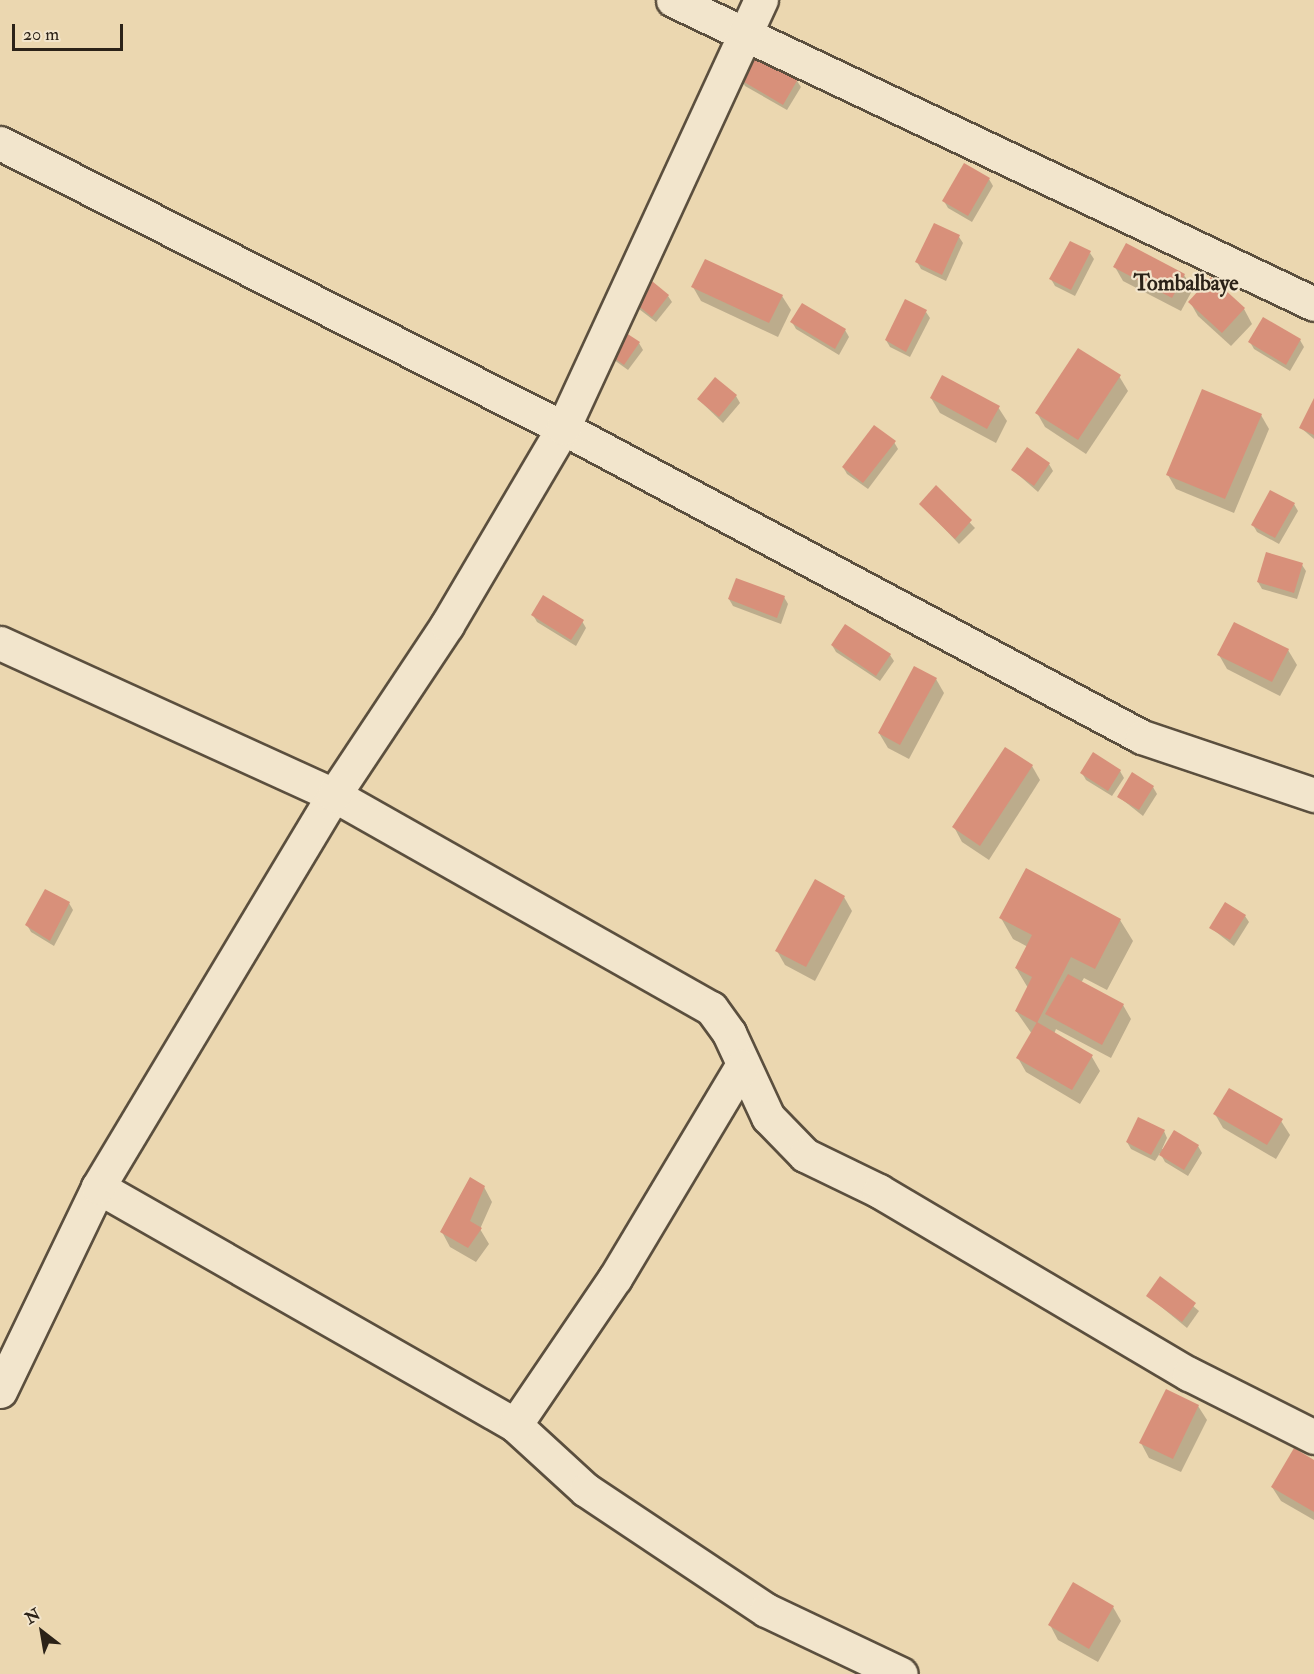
<!DOCTYPE html>
<html>
<head>
<meta charset="utf-8">
<style>
  body { margin:0 }
  #map { position:relative; width:1314px; height:1674px; overflow:hidden; background:#ebd7b0; font-family:"IM FELL Double Pica",serif }
  div>[style] { position:absolute }
  [style*='--x'] { left:calc(var(--x)*1px); top:calc(var(--y)*1px); width:calc(var(--w)*1px); rotate:calc(var(--a)*1deg) }
  .shadow>* { inset:0; background:#0003 }
  .building>* { inset:0; background:#d8907a }
  .roads { filter:drop-shadow(2px 0 #5b4f3e) drop-shadow(-2px 0 #5b4f3e) drop-shadow(0 2px #5b4f3e) drop-shadow(0 -2px #5b4f3e) }
  .street>* { height:33px; margin:-16.5px; padding:0 16.5px; transform-origin:16.5px; border-radius:16.5px; background:#f2e5cc }
  span { translate:-50% -50%; white-space:nowrap; text-align:center; line-height:1.15; -webkit-text-stroke:4.5px #f2e5cc; paint-order:stroke }
  .neighbourhood-label { font-size:22px; color:#2b2218; font-weight:700 }
  .north { position:absolute; left:12px; top:1602px; width:60px; height:60px; -webkit-text-stroke:4px #f2e5cc; paint-order:stroke; rotate:329deg; font-size:16px; font-weight:700; line-height:24px; text-align:center; color:#2b2218 }
  .north::after { content:''; display:block; margin:auto; width:21px; height:27px; background:#2b2218; clip-path:polygon(50% 0,100% 100%,50% 72%,0 100%) }
  .scale { position:absolute; left:12px; top:24px; width:111px; height:27px; box-sizing:border-box; border:3px solid #2b2218; border-top:0; padding-left:8px; font-size:18px; line-height:21px; white-space:nowrap; color:#2b2218; -webkit-text-stroke:4px #f2e5cc; paint-order:stroke }
</style>
</head>
<body>
<div id="map">
  <div class="shadow">
    <i style="clip-path:polygon(755px 55px,797px 81px,801px 87px,787px 110px,745px 86px,741px 79px)"></i>
    <i style="clip-path:polygon(989px 179px,993px 186px,972px 222px,948px 208px,944px 201px)"></i>
    <i style="clip-path:polygon(934px 225px,959px 237px,963px 243px,946px 281px,921px 269px,917px 262px)"></i>
    <i style="clip-path:polygon(1090px 253px,1094px 259px,1075px 296px,1055px 286px,1051px 279px)"></i>
    <i style="clip-path:polygon(1115px 267px,1184px 275px,1193px 289px,1181px 311px,1123px 281px)"></i>
    <i style="clip-path:polygon(1211px 279px,1244px 309px,1252px 324px,1231px 346px,1198px 316px,1190px 302px)"></i>
    <i style="clip-path:polygon(693px 287px,782px 296px,791px 310px,778px 337px,701px 301px)"></i>
    <i style="clip-path:polygon(668px 296px,672px 302px,656px 322px,635px 306px)"></i>
    <i style="clip-path:polygon(926px 312px,930px 318px,910px 357px,890px 347px,886px 340px)"></i>
    <i style="clip-path:polygon(792px 322px,845px 330px,849px 337px,839px 355px,796px 329px)"></i>
    <i style="clip-path:polygon(1300px 340px,1304px 347px,1290px 371px,1254px 349px,1250px 342px)"></i>
    <i style="clip-path:polygon(639px 343px,643px 350px,628px 370px,610px 357px)"></i>
    <i style="clip-path:polygon(1119px 376px,1128px 391px,1086px 454px,1045px 427px,1037px 413px)"></i>
    <i style="clip-path:polygon(736px 396px,740px 403px,723px 423px,699px 400px)"></i>
    <i style="clip-path:polygon(931px 398px,998px 407px,1007px 421px,996px 443px,940px 413px)"></i>
    <i style="clip-path:polygon(1314px 401px,1314px 439px,1301px 428px)"></i>
    <i style="clip-path:polygon(1261px 415px,1269px 429px,1234px 513px,1176px 489px,1168px 475px)"></i>
    <i style="clip-path:polygon(894px 442px,898px 449px,868px 489px,847px 474px,843px 467px)"></i>
    <i style="clip-path:polygon(1049px 464px,1053px 471px,1038px 492px,1013px 470px)"></i>
    <i style="clip-path:polygon(936px 487px,975px 528px,959px 544px,921px 504px)"></i>
    <i style="clip-path:polygon(1294px 504px,1298px 511px,1279px 544px,1257px 532px,1253px 525px)"></i>
    <i style="clip-path:polygon(1302px 565px,1306px 571px,1297px 599px,1262px 589px,1258px 582px)"></i>
    <i style="clip-path:polygon(784px 597px,788px 604px,781px 624px,733px 606px,729px 599px)"></i>
    <i style="clip-path:polygon(533px 615px,582px 621px,586px 628px,576px 646px,537px 622px)"></i>
    <i style="clip-path:polygon(832px 645px,890px 655px,894px 661px,880px 681px,836px 652px)"></i>
    <i style="clip-path:polygon(1288px 650px,1297px 665px,1280px 696px,1227px 669px,1219px 655px)"></i>
    <i style="clip-path:polygon(936px 679px,944px 693px,909px 759px,888px 748px,879px 733px)"></i>
    <i style="clip-path:polygon(1032px 766px,1040px 780px,989px 860px,962px 842px,954px 827px)"></i>
    <i style="clip-path:polygon(1120px 771px,1124px 778px,1112px 796px,1086px 780px,1082px 773px)"></i>
    <i style="clip-path:polygon(1153px 787px,1157px 794px,1143px 816px,1119px 797px)"></i>
    <i style="clip-path:polygon(844px 897px,852px 911px,815px 981px,785px 965px,777px 951px)"></i>
    <i style="clip-path:polygon(69px 903px,73px 910px,54px 946px,31px 932px,27px 925px)"></i>
    <i style="clip-path:polygon(1245px 916px,1249px 922px,1234px 946px,1211px 928px)"></i>
    <i style="clip-path:polygon(1001px 918px,1120px 920px,1133px 941px,1107px 990px,1084px 978px,1081px 983px,1123px 1005px,1131px 1019px,1111px 1058px,1056px 1029px,1054px 1034px,1092px 1057px,1100px 1071px,1080px 1104px,1026px 1072px,1018px 1058px,1032px 1034px,1016px 1011px,1028px 988px,1016px 968px,1028px 947px,1013px 939px)"></i>
    <i style="clip-path:polygon(1215px 1114px,1281px 1121px,1290px 1135px,1276px 1159px,1223px 1128px)"></i>
    <i style="clip-path:polygon(1164px 1131px,1167px 1138px,1162px 1149px,1198px 1146px,1202px 1153px,1188px 1176px,1165px 1162px,1160px 1153px,1155px 1161px,1131px 1149px,1127px 1142px)"></i>
    <i style="clip-path:polygon(484px 1187px,492px 1202px,480px 1229px,489px 1244px,476px 1262px,450px 1247px,442px 1232px)"></i>
    <i style="clip-path:polygon(1160px 1278px,1199px 1311px,1187px 1328px,1148px 1296px)"></i>
    <i style="clip-path:polygon(1198px 1406px,1207px 1420px,1181px 1472px,1149px 1458px,1141px 1443px)"></i>
    <i style="clip-path:polygon(1314px 1462px,1314px 1520px,1281px 1501px,1272px 1487px)"></i>
    <i style="clip-path:polygon(1113px 1607px,1121px 1621px,1098px 1662px,1058px 1640px,1050px 1625px)"></i>
  </div>
  <div class="building">
    <i style="clip-path:polygon(754px 53px,798px 79px,783px 105px,739px 79px)"></i>
    <i style="clip-path:polygon(964px 163px,990px 178px,968px 216px,942px 201px)"></i>
    <i style="clip-path:polygon(934px 223px,960px 235px,942px 275px,915px 262px)"></i>
    <i style="clip-path:polygon(1070px 241px,1091px 251px,1071px 290px,1049px 279px)"></i>
    <i style="clip-path:polygon(1126px 243px,1185px 274px,1172px 298px,1113px 267px)"></i>
    <i style="clip-path:polygon(705px 259px,783px 295px,769px 323px,691px 287px)"></i>
    <i style="clip-path:polygon(647px 277px,669px 295px,652px 317px,630px 299px)"></i>
    <i style="clip-path:polygon(1211px 277px,1245px 308px,1222px 333px,1188px 302px)"></i>
    <i style="clip-path:polygon(905px 299px,927px 310px,906px 352px,885px 340px)"></i>
    <i style="clip-path:polygon(802px 303px,846px 329px,835px 349px,790px 322px)"></i>
    <i style="clip-path:polygon(1263px 317px,1301px 339px,1286px 365px,1248px 342px)"></i>
    <i style="clip-path:polygon(620px 329px,640px 342px,624px 365px,604px 351px)"></i>
    <i style="clip-path:polygon(1078px 348px,1121px 375px,1078px 440px,1035px 413px)"></i>
    <i style="clip-path:polygon(942px 375px,1000px 406px,987px 429px,930px 398px)"></i>
    <i style="clip-path:polygon(715px 377px,737px 395px,719px 417px,697px 399px)"></i>
    <i style="clip-path:polygon(1202px 389px,1262px 414px,1225px 499px,1166px 475px)"></i>
    <i style="clip-path:polygon(1314px 398px,1314px 435px,1299px 428px)"></i>
    <i style="clip-path:polygon(874px 425px,896px 441px,863px 483px,842px 467px)"></i>
    <i style="clip-path:polygon(1027px 447px,1050px 463px,1034px 486px,1011px 470px)"></i>
    <i style="clip-path:polygon(936px 485px,972px 520px,955px 539px,919px 504px)"></i>
    <i style="clip-path:polygon(1270px 490px,1295px 503px,1275px 538px,1251px 525px)"></i>
    <i style="clip-path:polygon(1266px 552px,1303px 563px,1294px 593px,1257px 582px)"></i>
    <i style="clip-path:polygon(736px 578px,785px 596px,777px 618px,728px 599px)"></i>
    <i style="clip-path:polygon(543px 595px,584px 620px,571px 640px,531px 615px)"></i>
    <i style="clip-path:polygon(1234px 622px,1289px 649px,1272px 682px,1217px 655px)"></i>
    <i style="clip-path:polygon(845px 624px,891px 654px,876px 676px,831px 645px)"></i>
    <i style="clip-path:polygon(914px 666px,937px 678px,900px 745px,878px 733px)"></i>
    <i style="clip-path:polygon(1005px 747px,1033px 765px,980px 846px,952px 827px)"></i>
    <i style="clip-path:polygon(1093px 752px,1121px 770px,1108px 791px,1080px 773px)"></i>
    <i style="clip-path:polygon(1132px 772px,1154px 786px,1139px 810px,1117px 797px)"></i>
    <i style="clip-path:polygon(1026px 868px,1121px 919px,1095px 969px,1071px 957px,1037px 1023px,1015px 1011px,1032px 977px,1015px 968px,1032px 935px,999px 918px)"></i>
    <i style="clip-path:polygon(815px 879px,845px 896px,806px 967px,775px 951px)"></i>
    <i style="clip-path:polygon(45px 889px,70px 902px,50px 941px,25px 925px)"></i>
    <i style="clip-path:polygon(1225px 902px,1246px 915px,1230px 940px,1209px 928px)"></i>
    <i style="clip-path:polygon(1068px 974px,1124px 1004px,1102px 1045px,1045px 1014px)"></i>
    <i style="clip-path:polygon(1037px 1022px,1093px 1055px,1072px 1090px,1016px 1058px)"></i>
    <i style="clip-path:polygon(1229px 1088px,1283px 1119px,1267px 1145px,1213px 1114px)"></i>
    <i style="clip-path:polygon(1138px 1117px,1165px 1130px,1151px 1155px,1126px 1142px)"></i>
    <i style="clip-path:polygon(1174px 1130px,1199px 1145px,1184px 1170px,1159px 1155px)"></i>
    <i style="clip-path:polygon(470px 1177px,485px 1186px,470px 1221px,482px 1228px,468px 1248px,440px 1232px)"></i>
    <i style="clip-path:polygon(1160px 1276px,1196px 1303px,1182px 1322px,1146px 1296px)"></i>
    <i style="clip-path:polygon(1166px 1389px,1199px 1405px,1173px 1459px,1139px 1443px)"></i>
    <i style="clip-path:polygon(1294px 1448px,1314px 1460px,1314px 1512px,1271px 1487px)"></i>
    <i style="clip-path:polygon(1073px 1582px,1114px 1606px,1089px 1649px,1048px 1625px)"></i>
  </div>
  <div class="roads">
    <div class="street">
      <i style="--x:673;--y:0;--w:709;--a:25.37"></i>
      <i style="--x:0;--y:143;--w:631;--a:26.85"></i>
      <i style="--x:563;--y:428;--w:656;--a:28.09"></i>
      <i style="--x:1142;--y:737;--w:182;--a:18.6"></i>
      <i style="--x:0;--y:643;--w:367;--a:24.5"></i>
      <i style="--x:334;--y:795;--w:433;--a:29.5"></i>
      <i style="--x:711;--y:1008;--w:31;--a:54"></i>
      <i style="--x:729;--y:1033;--w:93;--a:65.1"></i>
      <i style="--x:768;--y:1117;--w:53;--a:45.8"></i>
      <i style="--x:805;--y:1155;--w:82;--a:25.9"></i>
      <i style="--x:879;--y:1191;--w:360;--a:30.6"></i>
      <i style="--x:1189;--y:1374;--w:140;--a:26.7"></i>
      <i style="--x:98;--y:1187;--w:480;--a:29.7"></i>
      <i style="--x:515;--y:1425;--w:96;--a:42.5"></i>
      <i style="--x:586;--y:1490;--w:216;--a:33.7"></i>
      <i style="--x:766;--y:1610;--w:149;--a:25.4"></i>
      <i style="--x:0;--y:1391;--w:226;--a:-64.3"></i>
      <i style="--x:98;--y:1187;--w:458;--a:-59"></i>
      <i style="--x:334;--y:795;--w:204;--a:-56.4"></i>
      <i style="--x:447;--y:625;--w:229;--a:-59.5"></i>
      <i style="--x:563;--y:428;--w:472;--a:-65.2"></i>
      <i style="--x:515;--y:1425;--w:178;--a:-55.8"></i>
      <i style="--x:615;--y:1278;--w:247;--a:-59.1"></i>
    </div>
  </div>
  <div class="neighbourhood-label">
    <span style="left:1186px;top:284px">Tombalbaye</span>
  </div>
  <div class="north">N</div>
  <div class="scale">20 m</div>
</div>
</body>
</html>
